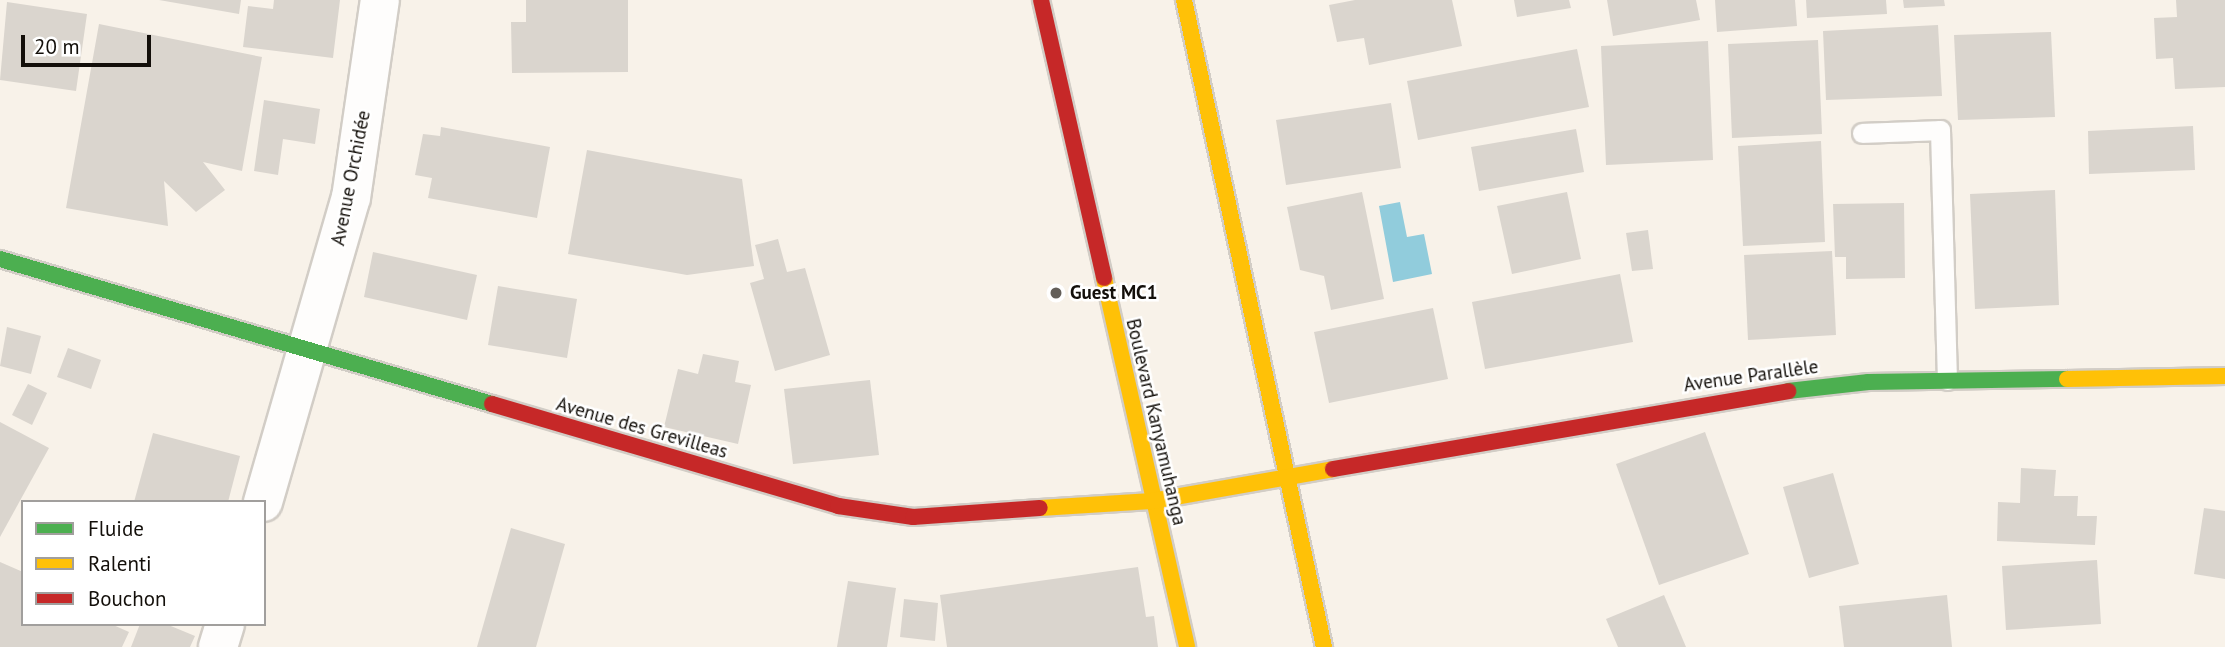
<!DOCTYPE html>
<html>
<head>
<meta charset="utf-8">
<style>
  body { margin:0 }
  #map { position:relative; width:2225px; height:647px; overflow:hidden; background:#f8f2e9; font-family:"PT Sans",sans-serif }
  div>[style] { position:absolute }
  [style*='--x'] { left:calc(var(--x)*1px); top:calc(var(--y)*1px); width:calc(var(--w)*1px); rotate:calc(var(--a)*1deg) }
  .water>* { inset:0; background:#91ccdc }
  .building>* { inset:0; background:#dad5ce }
  .roads { filter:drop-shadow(2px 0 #d2cdc6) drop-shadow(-2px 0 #d2cdc6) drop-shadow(0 2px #d2cdc6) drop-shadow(0 -2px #d2cdc6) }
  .lane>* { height:19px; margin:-9.5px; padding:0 9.5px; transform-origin:9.5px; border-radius:9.5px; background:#fefdfc }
  .street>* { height:38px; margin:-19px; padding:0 19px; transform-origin:19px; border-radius:19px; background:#fefdfc }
  .fast>* { height:16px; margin:-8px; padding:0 8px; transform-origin:8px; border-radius:8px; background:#4caf50 }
  .slow>* { height:16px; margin:-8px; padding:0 8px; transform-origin:8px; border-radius:8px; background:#ffc107 }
  .jam>* { height:16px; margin:-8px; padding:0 8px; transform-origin:8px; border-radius:8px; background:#c62828 }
  .dots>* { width:19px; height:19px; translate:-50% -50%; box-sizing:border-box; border:4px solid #fff; border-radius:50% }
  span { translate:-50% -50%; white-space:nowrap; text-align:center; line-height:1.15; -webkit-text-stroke:5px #fff; paint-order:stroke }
  .street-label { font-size:19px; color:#130f0a }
  .poi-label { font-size:19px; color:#130f0a; font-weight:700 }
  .left { translate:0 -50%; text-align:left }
  .legend { position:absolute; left:21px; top:500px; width:245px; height:126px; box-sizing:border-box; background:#fff; border:2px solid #a19f9d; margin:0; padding:9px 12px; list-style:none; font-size:21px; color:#130f0a }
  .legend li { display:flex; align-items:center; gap:14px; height:35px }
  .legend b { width:35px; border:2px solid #a19f9d }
  .scale { position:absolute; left:21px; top:35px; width:130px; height:32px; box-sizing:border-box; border:4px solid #130f0a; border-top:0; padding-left:9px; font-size:21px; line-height:24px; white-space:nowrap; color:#130f0a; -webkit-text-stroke:5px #fff; paint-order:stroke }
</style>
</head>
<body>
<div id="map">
  <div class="water">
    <i style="clip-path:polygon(1400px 202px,1407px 237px,1424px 234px,1432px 274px,1393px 282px,1379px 206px)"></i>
  </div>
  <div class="building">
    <i style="clip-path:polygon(159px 0,241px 0,239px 14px)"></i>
    <i style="clip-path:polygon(274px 0,340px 0,333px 58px,243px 47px,248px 6px,273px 9px)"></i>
    <i style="clip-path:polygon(526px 0,628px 0,628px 72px,512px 73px,511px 22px,526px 22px)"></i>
    <i style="clip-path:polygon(1355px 0,1452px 0,1462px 46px,1369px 65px,1364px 38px,1337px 42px,1329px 5px)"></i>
    <i style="clip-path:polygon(1514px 0,1569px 0,1571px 8px,1517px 17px)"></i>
    <i style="clip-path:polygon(1607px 0,1696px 0,1700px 20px,1613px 36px)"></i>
    <i style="clip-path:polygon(1715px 0,1795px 0,1797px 26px,1717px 32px)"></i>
    <i style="clip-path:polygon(1806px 0,1886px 0,1887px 14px,1807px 18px)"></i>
    <i style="clip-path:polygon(1903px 0,1944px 0,1945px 6px,1904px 8px)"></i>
    <i style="clip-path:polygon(2176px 0,2225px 0,2225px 87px,2175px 89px,2173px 58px,2156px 59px,2154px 18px,2177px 17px)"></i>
    <i style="clip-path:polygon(7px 2px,87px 14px,76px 91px,0 80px)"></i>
    <i style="clip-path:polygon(99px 24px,262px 57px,242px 171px,203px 162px,225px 190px,196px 212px,164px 181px,168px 226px,66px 208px)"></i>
    <i style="clip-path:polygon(1938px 25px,1942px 96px,1826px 100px,1823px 31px)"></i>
    <i style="clip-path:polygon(2051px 32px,2055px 117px,1958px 120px,1954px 35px)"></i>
    <i style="clip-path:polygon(1818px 40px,1822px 134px,1732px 138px,1728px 44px)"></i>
    <i style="clip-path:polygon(1708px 41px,1713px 160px,1606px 165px,1601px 46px)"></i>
    <i style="clip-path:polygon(1577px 49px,1589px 107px,1418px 140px,1407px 81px)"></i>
    <i style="clip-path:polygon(264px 100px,320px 109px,315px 144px,283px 139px,278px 175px,254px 171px)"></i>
    <i style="clip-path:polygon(1391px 103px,1401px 168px,1286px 185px,1276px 120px)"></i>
    <i style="clip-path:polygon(2193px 126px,2195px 170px,2089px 174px,2088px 131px)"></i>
    <i style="clip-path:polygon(441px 127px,550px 147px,537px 218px,428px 198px,432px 178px,415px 175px,423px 134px,440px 136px)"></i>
    <i style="clip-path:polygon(1576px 129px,1584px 172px,1479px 191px,1471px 147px)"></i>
    <i style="clip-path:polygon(1821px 141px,1825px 242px,1743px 246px,1738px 146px)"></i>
    <i style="clip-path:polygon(587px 150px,742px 179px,754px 266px,687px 275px,568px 254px)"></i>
    <i style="clip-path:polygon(2055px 190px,2059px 305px,1975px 309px,1970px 194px)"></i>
    <i style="clip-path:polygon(1362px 192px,1384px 299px,1331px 310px,1324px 276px,1300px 270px,1287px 207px)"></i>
    <i style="clip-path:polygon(1567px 192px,1581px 259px,1512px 274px,1497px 206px)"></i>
    <i style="clip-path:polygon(1904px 203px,1905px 278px,1846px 279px,1846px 257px,1835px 257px,1833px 204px)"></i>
    <i style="clip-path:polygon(1648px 230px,1653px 269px,1632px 271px,1626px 233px)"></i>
    <i style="clip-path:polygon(778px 239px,787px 272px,805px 268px,830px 355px,775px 371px,750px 283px,764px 279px,755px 245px)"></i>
    <i style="clip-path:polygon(1832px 251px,1836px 335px,1748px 340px,1744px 255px)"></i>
    <i style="clip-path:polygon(373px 252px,477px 275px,467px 320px,364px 297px)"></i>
    <i style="clip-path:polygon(1620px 274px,1633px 342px,1485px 369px,1472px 302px)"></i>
    <i style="clip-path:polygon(498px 286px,577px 299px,567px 358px,488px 345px)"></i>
    <i style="clip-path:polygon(1433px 308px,1448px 379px,1329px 403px,1314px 332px)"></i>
    <i style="clip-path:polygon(7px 327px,41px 336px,31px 374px,0 366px)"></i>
    <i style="clip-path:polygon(68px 348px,101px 360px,91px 389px,57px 377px)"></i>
    <i style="clip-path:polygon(703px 354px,739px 361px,735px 382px,751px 385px,738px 444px,664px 427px,678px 369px,698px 374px)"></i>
    <i style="clip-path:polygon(870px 380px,879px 455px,793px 464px,784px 389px)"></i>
    <i style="clip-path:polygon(28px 384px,47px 393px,32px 425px,12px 415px)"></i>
    <i style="clip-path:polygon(0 422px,49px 448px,0 537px)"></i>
    <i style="clip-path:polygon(1705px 432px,1749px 554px,1659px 585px,1616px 464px)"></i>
    <i style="clip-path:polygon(153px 433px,240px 456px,228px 502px,134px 502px)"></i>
    <i style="clip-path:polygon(2021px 468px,2056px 470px,2054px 496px,2078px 496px,2077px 516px,2097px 516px,2095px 545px,1997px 541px,1998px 502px,2020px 503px)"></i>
    <i style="clip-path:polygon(1833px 473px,1859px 564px,1809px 578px,1783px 487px)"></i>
    <i style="clip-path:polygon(2204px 508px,2225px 511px,2225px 579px,2194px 574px)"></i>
    <i style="clip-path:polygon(511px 528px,565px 544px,536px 647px,477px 647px)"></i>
    <i style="clip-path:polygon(2097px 560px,2101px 624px,2006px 630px,2002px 566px)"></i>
    <i style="clip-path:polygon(0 562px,23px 572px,23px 624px,111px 624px,129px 632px,122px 647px,0 647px)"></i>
    <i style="clip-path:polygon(1138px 567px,1146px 617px,1154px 616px,1158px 647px,947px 647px,940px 595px)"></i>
    <i style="clip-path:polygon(848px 581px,896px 588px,887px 647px,837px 647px)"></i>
    <i style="clip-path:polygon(1664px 595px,1686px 647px,1618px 647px,1606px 619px)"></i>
    <i style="clip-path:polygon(1947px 595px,1952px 647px,1844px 647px,1839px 606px)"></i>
    <i style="clip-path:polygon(904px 599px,938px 603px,935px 641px,900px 637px)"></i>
    <i style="clip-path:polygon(140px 624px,166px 624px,195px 636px,190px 647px,131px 647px)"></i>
  </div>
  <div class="roads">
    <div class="lane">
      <i style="--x:1862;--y:133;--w:78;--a:-2.2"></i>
      <i style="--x:1940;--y:130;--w:250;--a:88.4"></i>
    </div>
    <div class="street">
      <i style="--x:263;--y:502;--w:316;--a:-73.9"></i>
      <i style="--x:351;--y:198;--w:200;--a:-81.7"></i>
      <i style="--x:218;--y:647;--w:24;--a:-73"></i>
    </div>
    <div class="fast">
      <i style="--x:0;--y:259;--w:513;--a:16.42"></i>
      <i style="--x:1788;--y:391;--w:81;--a:-6.4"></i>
      <i style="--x:1868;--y:382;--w:199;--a:-0.9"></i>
    </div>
    <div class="slow">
      <i style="--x:1184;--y:0;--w:662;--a:77.79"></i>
      <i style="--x:1104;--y:278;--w:378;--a:77.3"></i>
      <i style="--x:2067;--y:379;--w:158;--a:-1.1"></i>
      <i style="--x:1040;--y:508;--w:112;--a:-3.6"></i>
      <i style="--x:1152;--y:501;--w:184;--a:-10"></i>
    </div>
    <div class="jam">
      <i style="--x:1041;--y:0;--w:285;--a:77.2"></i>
      <i style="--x:492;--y:404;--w:361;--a:16.4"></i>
      <i style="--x:838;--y:506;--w:76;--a:8.3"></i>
      <i style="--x:913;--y:517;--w:127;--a:-4.1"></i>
      <i style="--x:1333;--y:469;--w:462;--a:-9.7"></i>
    </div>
  </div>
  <div class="dots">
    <i style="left:1056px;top:293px;background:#635e58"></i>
  </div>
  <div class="street-label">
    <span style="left:351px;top:178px;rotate:-79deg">Avenue Orchidée</span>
    <span style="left:1751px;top:376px;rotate:-8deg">Avenue Parallèle</span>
    <span style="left:1156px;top:422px;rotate:77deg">Boulevard Kanyamuhanga</span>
    <span style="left:642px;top:428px;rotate:16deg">Avenue des Grevilleas</span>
  </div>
  <div class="poi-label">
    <span class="left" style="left:1070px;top:293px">Guest MC1</span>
  </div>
  <ul class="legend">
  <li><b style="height:9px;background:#4caf50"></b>Fluide</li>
  <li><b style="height:9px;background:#ffc107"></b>Ralenti</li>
  <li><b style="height:9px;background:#c62828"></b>Bouchon</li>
  </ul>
  <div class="scale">20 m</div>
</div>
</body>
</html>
